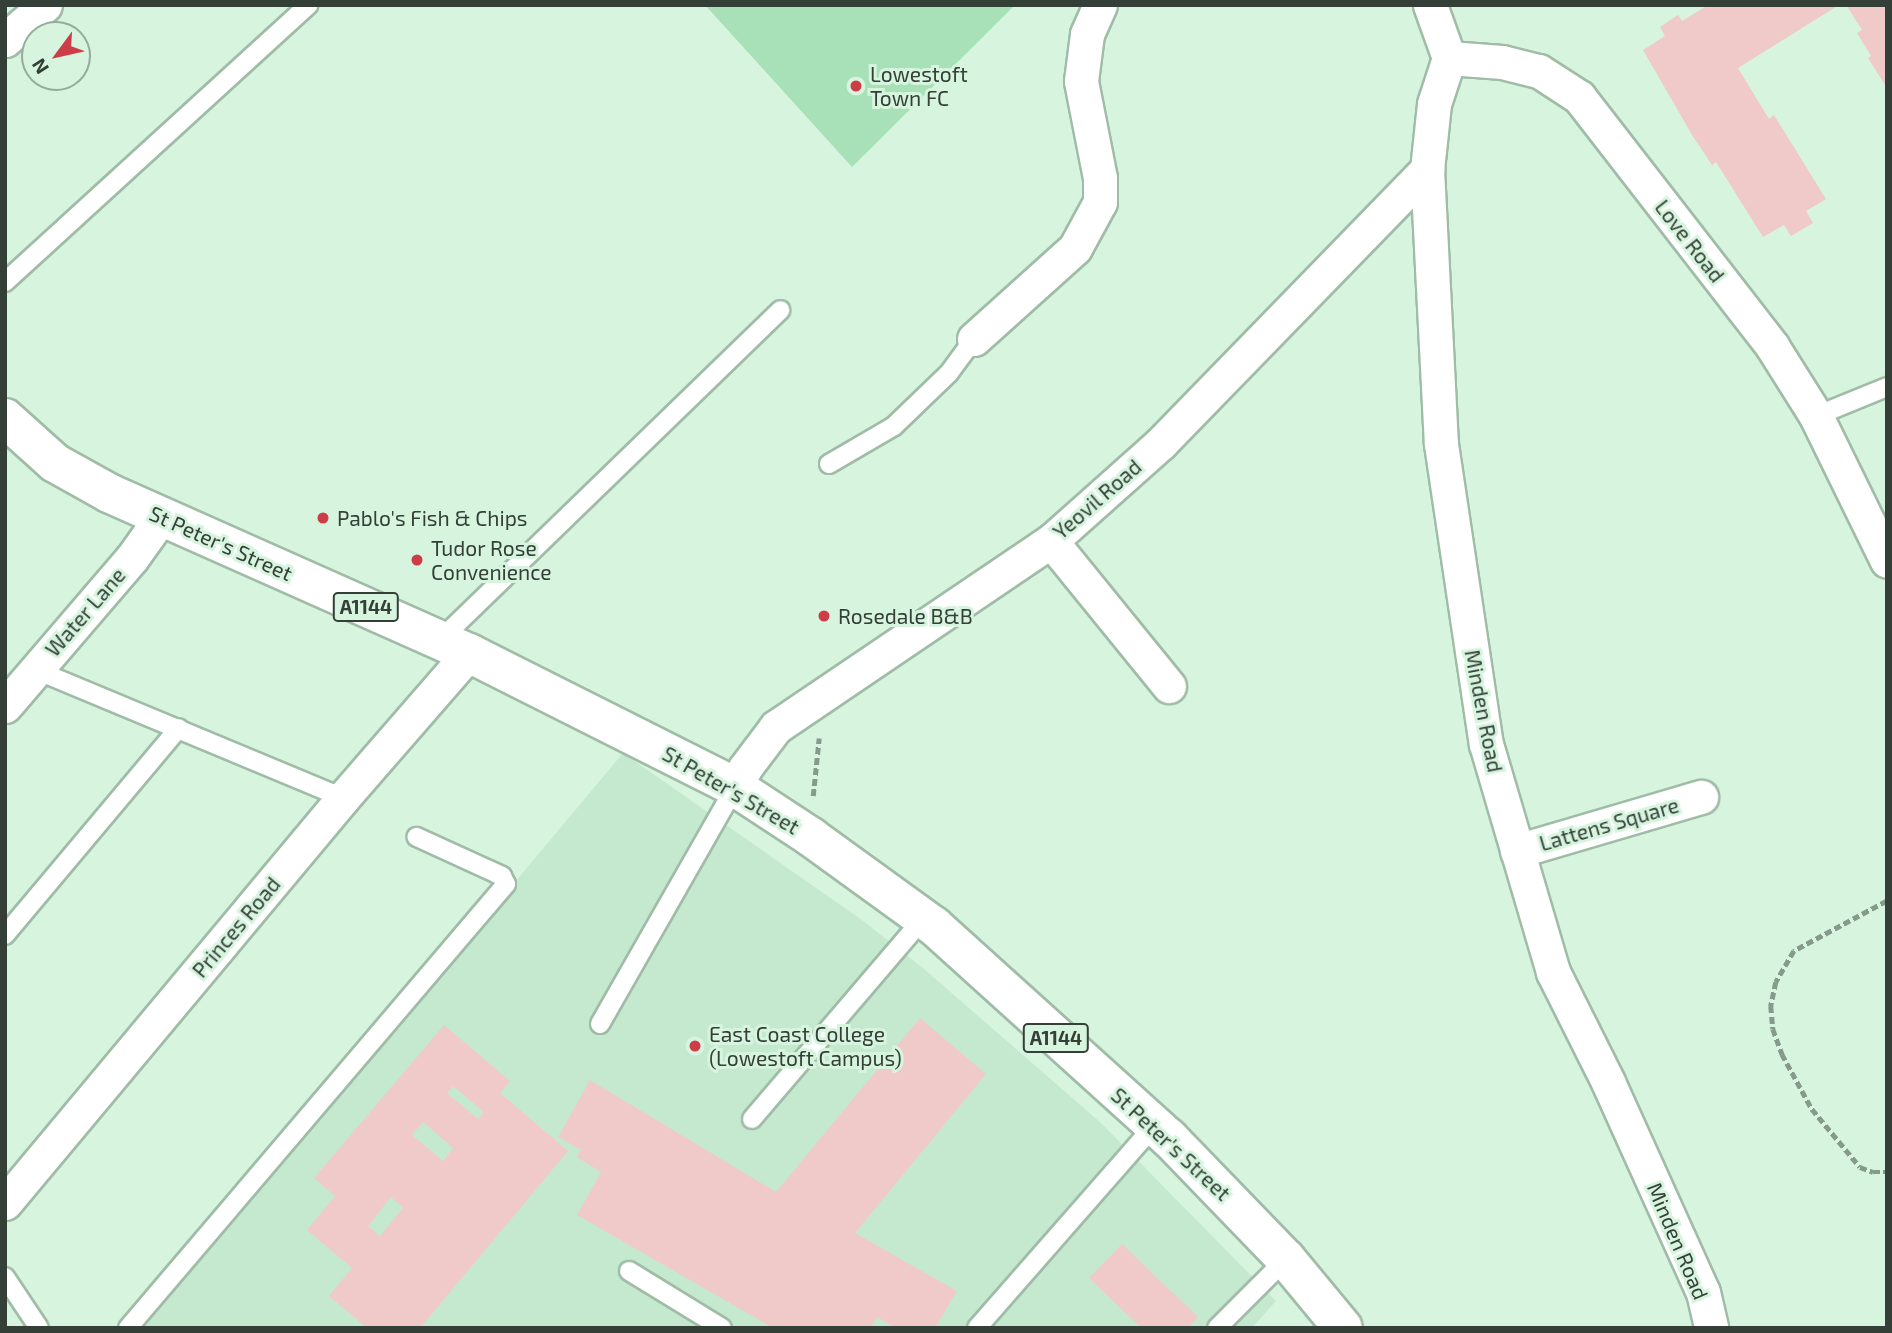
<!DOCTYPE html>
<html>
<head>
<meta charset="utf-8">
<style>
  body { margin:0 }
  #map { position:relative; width:1892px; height:1333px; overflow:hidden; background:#d6f4de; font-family:"Exo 2",sans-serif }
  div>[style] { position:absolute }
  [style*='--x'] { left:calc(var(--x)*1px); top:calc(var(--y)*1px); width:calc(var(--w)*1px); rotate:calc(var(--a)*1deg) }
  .built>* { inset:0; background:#c5e9cf }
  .green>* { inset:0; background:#a8e0b8 }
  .building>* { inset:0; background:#efcac8 }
  .path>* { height:4.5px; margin-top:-2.25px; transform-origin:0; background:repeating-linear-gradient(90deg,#859a8b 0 7px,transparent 0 10.5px) }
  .roads { filter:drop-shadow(2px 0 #a0bca7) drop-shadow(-2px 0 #a0bca7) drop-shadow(0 2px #a0bca7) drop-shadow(0 -2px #a0bca7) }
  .lane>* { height:18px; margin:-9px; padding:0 9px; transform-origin:9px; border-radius:9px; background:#fff }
  .street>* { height:33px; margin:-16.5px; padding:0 16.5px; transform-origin:16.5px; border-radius:16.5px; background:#fff }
  .primary>* { height:38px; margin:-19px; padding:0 19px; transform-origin:19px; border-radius:19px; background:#fff }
  .dots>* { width:19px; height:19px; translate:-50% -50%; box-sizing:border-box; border:4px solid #d6f4de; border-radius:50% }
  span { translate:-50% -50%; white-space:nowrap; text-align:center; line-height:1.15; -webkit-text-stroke:6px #d6f4de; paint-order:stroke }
  .shield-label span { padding:2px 5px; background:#d6f4de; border:2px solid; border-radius:5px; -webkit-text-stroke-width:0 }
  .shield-label { font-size:19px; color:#343f37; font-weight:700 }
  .poi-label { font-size:21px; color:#343f37 }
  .left { translate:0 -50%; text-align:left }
  .street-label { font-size:21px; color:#343f37 }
  .frame { position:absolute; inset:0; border:7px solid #343f37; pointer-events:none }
  .north { position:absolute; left:21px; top:21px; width:70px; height:70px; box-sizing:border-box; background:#d6f4de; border:2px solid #95ac9b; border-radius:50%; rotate:237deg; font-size:19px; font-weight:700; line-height:28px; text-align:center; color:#343f37 }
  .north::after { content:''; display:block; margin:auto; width:24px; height:32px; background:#cd3d48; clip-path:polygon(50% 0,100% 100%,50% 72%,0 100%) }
</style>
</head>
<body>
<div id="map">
  <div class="built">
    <i style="clip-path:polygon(623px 753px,862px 920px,924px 969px,1101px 1123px,1276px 1301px,1252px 1328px,142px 1328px)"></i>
  </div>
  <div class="green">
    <i style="clip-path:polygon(705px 5px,1015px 5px,852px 167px)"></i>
  </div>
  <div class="building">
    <i style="clip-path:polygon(1708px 5px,1839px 5px,1738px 68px,1769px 119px,1774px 115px,1826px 199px,1806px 211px,1813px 223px,1791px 236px,1784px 225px,1763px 237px,1716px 162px,1712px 165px,1692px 135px,1643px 50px,1665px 36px,1660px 27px,1678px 15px,1682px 21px)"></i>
    <i style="clip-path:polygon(1846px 5px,1887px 5px,1887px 88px,1868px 58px,1871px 56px,1857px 33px,1862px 30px)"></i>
    <i style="clip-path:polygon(920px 1018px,986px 1074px,855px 1233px,957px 1291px,935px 1328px,895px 1328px,877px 1317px,871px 1328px,773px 1328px,577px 1215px,601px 1172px,577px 1157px,581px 1150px,558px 1137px,590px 1080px,776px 1192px)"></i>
    <i style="clip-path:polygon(evenodd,444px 1025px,510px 1081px,500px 1093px,568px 1151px,420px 1328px,367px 1328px,329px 1296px,352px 1268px,307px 1230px,335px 1196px,314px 1178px,444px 1025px,453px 1086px,484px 1112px,478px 1119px,447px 1093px,453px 1086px,444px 1025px,423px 1122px,453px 1148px,443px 1161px,412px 1135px,423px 1122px,444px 1025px,391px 1197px,403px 1208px,380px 1236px,368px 1226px,391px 1197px)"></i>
    <i style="clip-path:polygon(1122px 1244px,1198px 1317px,1188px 1328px,1141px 1328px,1089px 1278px)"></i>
  </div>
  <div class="path">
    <i style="--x:813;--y:796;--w:58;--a:-84.1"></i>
    <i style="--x:1887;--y:901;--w:106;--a:151.7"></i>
    <i style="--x:1794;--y:951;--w:36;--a:120"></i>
    <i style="--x:1776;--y:982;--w:25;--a:102"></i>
    <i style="--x:1771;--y:1006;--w:23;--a:85"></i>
    <i style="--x:1773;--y:1029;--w:27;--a:70"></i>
    <i style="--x:1782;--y:1054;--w:63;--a:61.4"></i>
    <i style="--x:1812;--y:1109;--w:75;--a:50.4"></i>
    <i style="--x:1860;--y:1167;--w:14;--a:21"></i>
    <i style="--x:1873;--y:1172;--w:14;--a:0"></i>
  </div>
  <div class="roads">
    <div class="lane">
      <i style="--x:5;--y:282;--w:411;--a:-42.4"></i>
      <i style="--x:1816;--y:416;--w:77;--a:-22.2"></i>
      <i style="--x:829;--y:464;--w:75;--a:-30.3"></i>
      <i style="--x:894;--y:426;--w:76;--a:-43.9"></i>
      <i style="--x:949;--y:373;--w:42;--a:-53.7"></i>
      <i style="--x:440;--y:640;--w:474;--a:-44.1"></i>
      <i style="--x:36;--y:670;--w:333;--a:22.6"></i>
      <i style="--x:5;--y:935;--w:270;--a:-50"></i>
      <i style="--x:600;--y:1024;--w:273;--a:-60.3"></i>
      <i style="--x:752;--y:1119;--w:263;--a:-49.5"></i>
      <i style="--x:629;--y:1271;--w:109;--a:31.5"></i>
      <i style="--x:5;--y:1277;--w:61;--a:56.3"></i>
      <i style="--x:128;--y:1328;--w:583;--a:-49.59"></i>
      <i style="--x:506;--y:884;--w:9;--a:-117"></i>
      <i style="--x:502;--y:876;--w:94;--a:-155.4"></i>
      <i style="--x:977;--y:1328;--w:269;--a:-48.8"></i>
      <i style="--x:1217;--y:1328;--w:98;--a:-45"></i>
    </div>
    <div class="street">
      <i style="--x:1430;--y:5;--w:56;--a:70.3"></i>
      <i style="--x:5;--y:40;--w:53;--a:-41.2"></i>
      <i style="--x:1449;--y:58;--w:48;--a:108.1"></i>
      <i style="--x:1434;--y:104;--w:65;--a:96.1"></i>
      <i style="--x:1427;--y:169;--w:275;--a:87.1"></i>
      <i style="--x:1441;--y:444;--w:303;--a:81.5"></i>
      <i style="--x:1486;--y:744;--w:238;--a:73.6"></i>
      <i style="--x:1553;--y:972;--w:123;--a:63.4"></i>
      <i style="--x:1608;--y:1082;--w:230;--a:65.7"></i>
      <i style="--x:1703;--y:1292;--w:37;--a:77"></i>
      <i style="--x:1449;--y:58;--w:53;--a:4.3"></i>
      <i style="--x:1502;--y:62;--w:38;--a:14"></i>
      <i style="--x:1539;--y:71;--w:48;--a:33"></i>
      <i style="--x:1579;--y:97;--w:315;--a:52.2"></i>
      <i style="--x:1772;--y:346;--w:83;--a:57.8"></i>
      <i style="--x:1816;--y:416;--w:161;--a:63.9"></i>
      <i style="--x:974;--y:339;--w:136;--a:-42"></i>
      <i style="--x:1075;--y:248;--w:52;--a:-61.5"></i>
      <i style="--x:1100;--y:202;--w:24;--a:-90"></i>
      <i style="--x:1100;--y:178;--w:99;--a:-101.1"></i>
      <i style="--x:1081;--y:81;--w:47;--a:-82.7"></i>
      <i style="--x:1087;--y:34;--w:32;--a:-66"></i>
      <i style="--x:1051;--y:541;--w:187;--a:50.9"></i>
      <i style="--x:5;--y:706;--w:195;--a:-49.4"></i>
      <i style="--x:132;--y:558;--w:52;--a:-54.5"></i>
      <i style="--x:735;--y:787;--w:21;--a:-62"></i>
      <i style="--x:745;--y:768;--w:51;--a:-52.9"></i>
      <i style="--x:776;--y:727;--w:332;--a:-34.1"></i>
      <i style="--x:1051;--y:541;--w:147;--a:-41.7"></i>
      <i style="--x:1161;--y:443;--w:382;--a:-45.8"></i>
      <i style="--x:1517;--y:851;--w:192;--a:-16.4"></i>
      <i style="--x:5;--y:1203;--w:528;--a:-50.15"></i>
      <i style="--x:343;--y:798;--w:192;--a:-49"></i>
    </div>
    <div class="primary">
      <i style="--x:5;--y:418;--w:67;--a:42"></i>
      <i style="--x:55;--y:463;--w:62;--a:29.1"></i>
      <i style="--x:109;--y:493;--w:394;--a:24"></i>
      <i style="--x:469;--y:653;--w:298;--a:26.7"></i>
      <i style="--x:735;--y:787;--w:91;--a:33.3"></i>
      <i style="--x:811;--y:837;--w:152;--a:35.9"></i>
      <i style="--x:934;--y:926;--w:316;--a:42.1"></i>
      <i style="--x:1169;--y:1138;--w:168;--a:46"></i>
      <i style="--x:1286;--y:1259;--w:89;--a:50.4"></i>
    </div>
  </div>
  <div class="dots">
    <i style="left:856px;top:86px;background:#cd3d48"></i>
    <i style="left:323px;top:518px;background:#cd3d48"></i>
    <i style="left:417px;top:560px;background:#cd3d48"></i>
    <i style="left:824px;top:616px;background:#cd3d48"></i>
    <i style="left:695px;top:1046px;background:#cd3d48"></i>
  </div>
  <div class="shield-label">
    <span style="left:366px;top:607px">A1144</span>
    <span style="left:1056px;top:1038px">A1144</span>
  </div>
  <div class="poi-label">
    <span class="left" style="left:870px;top:86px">Lowestoft<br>Town FC</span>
    <span class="left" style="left:337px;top:518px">Pablo's Fish &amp; Chips</span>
    <span class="left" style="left:431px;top:560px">Tudor Rose<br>Convenience</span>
    <span class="left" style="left:838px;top:616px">Rosedale B&amp;B</span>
    <span class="left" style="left:709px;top:1046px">East Coast College<br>(Lowestoft Campus)</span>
  </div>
  <div class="street-label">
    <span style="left:1690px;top:241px;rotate:52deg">Love Road</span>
    <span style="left:1097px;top:499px;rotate:-41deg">Yeovil Road</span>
    <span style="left:221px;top:543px;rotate:24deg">St Peter's Street</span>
    <span style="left:85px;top:612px;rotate:-49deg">Water Lane</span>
    <span style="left:1484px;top:711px;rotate:79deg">Minden Road</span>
    <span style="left:731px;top:790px;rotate:30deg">St Peter's Street</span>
    <span style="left:1609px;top:824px;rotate:-16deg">Lattens Square</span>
    <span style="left:236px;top:927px;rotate:-50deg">Princes Road</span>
    <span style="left:1171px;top:1144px;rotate:43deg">St Peter's Street</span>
    <span style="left:1678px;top:1241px;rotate:67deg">Minden Road</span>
  </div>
  <div class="frame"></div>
  <div class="north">N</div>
</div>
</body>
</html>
